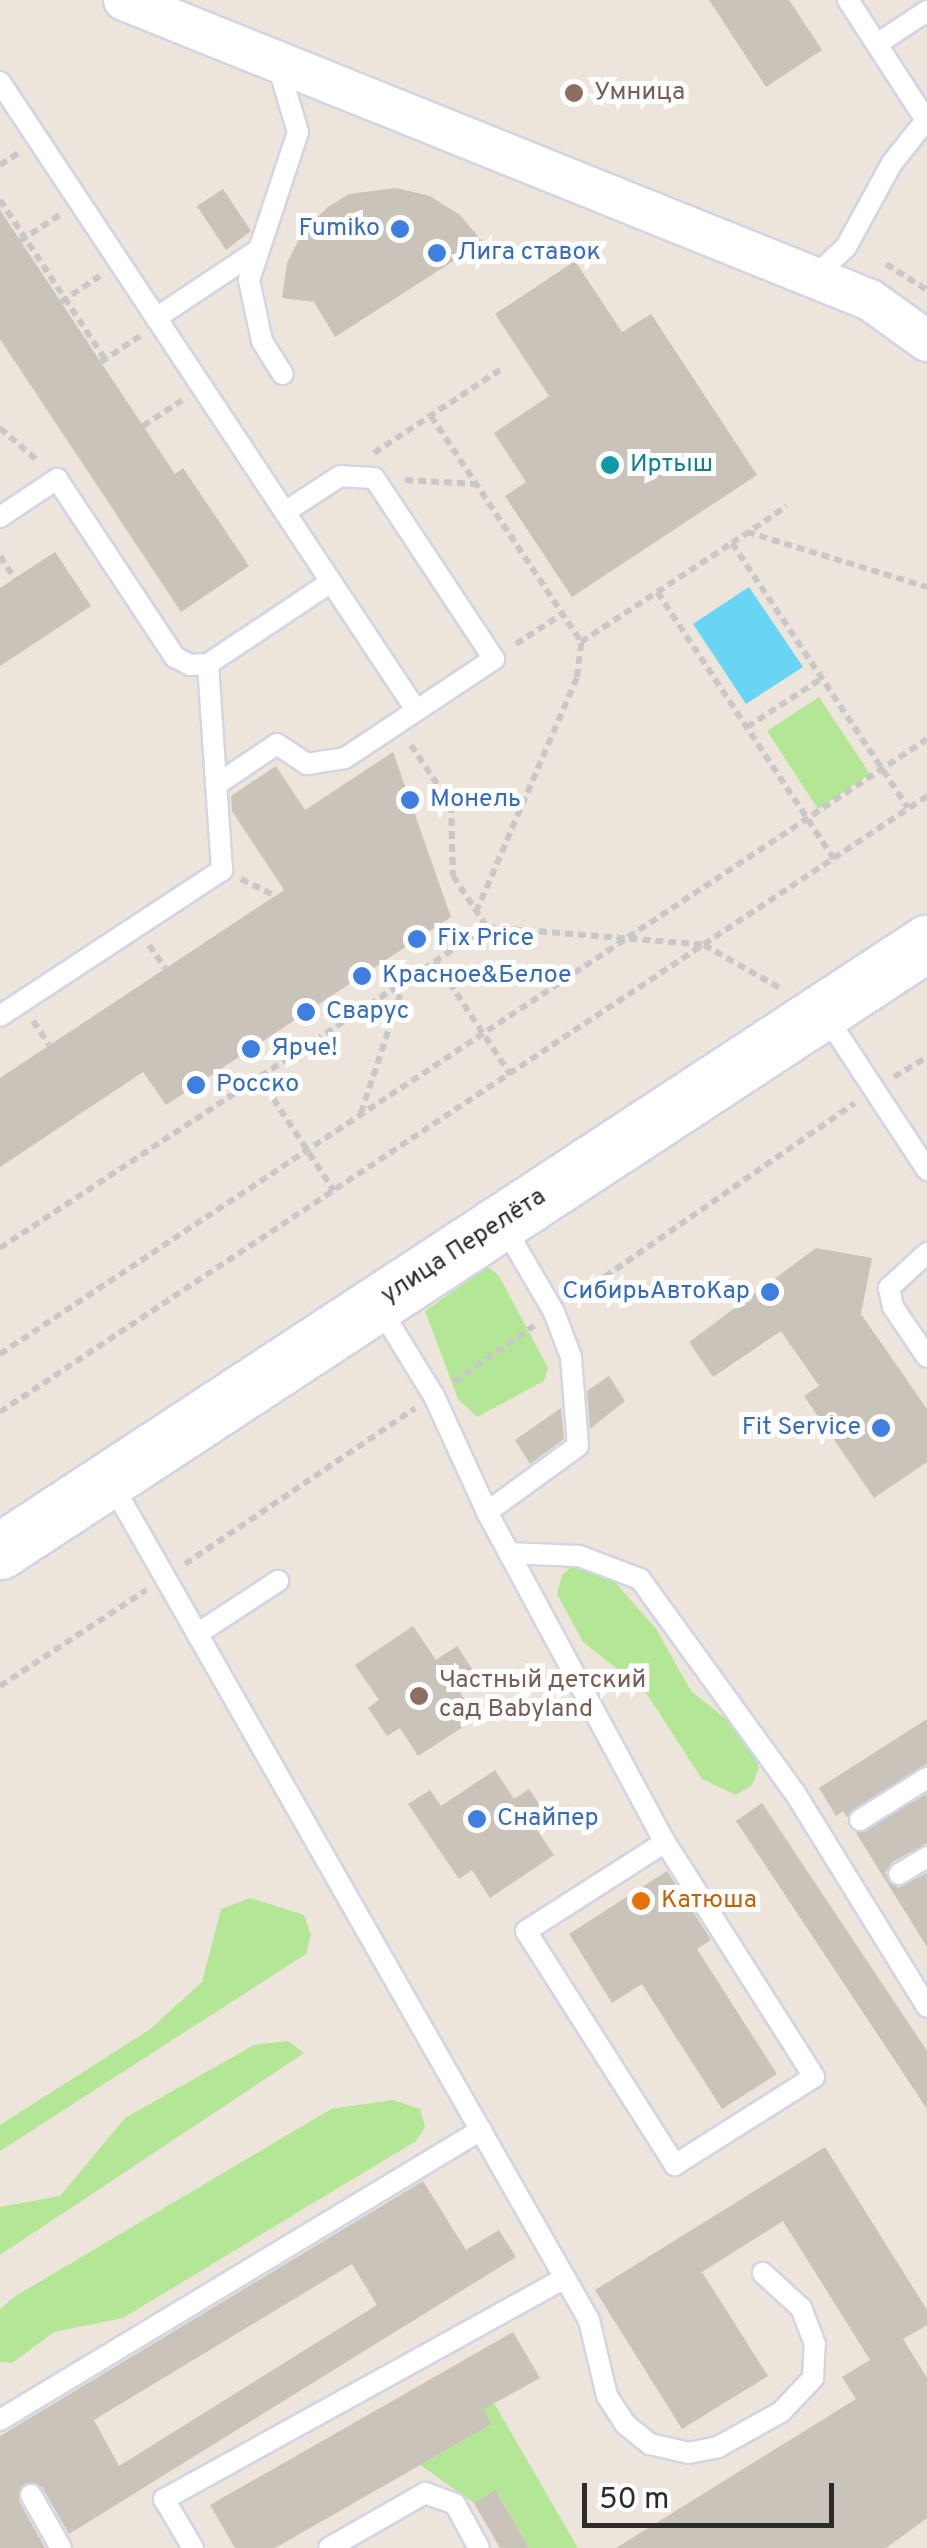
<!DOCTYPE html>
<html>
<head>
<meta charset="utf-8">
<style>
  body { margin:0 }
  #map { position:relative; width:927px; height:2548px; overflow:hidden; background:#ede5dc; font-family:Overpass,sans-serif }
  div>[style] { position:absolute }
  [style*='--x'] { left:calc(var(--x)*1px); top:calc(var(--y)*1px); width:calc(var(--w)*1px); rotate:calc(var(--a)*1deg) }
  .green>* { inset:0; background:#b4e795 }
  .water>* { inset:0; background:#69d5f5 }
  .building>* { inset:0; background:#c9c3ba }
  .path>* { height:6px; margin-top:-3px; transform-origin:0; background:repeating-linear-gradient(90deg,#c8c8c8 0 8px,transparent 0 13px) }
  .roads { filter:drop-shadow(2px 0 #d1d5e4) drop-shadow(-2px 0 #d1d5e4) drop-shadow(0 2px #d1d5e4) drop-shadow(0 -2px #d1d5e4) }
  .service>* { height:20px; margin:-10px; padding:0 10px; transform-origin:10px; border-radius:10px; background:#fff }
  .minor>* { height:40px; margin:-20px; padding:0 20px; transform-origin:20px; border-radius:20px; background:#fff }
  .secondary>* { height:55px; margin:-27.5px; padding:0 27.5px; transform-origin:27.5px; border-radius:27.5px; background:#fff }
  .dots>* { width:28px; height:28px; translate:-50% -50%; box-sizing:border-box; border:5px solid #fff; border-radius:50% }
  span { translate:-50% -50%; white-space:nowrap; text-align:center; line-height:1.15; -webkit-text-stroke:10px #fff; paint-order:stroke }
  .education-label { font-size:25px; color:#785e54 }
  .left { translate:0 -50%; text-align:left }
  .shop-label { font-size:25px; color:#366cbe }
  .right { translate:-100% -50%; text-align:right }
  .culture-label { font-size:25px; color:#0d838f }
  .street-label { font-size:25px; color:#2b2b2b }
  .food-label { font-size:25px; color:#c56008 }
  .scale { position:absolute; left:582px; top:2483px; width:252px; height:45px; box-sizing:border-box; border:5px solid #2b2b2b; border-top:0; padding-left:12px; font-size:30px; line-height:35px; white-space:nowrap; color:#2b2b2b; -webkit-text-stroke:8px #fff; paint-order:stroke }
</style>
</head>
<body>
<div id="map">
  <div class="green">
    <i style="clip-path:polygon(819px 697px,870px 774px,818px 809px,767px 731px)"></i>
    <i style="clip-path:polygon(488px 1267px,499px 1276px,548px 1368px,544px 1381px,477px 1417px,458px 1399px,425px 1311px)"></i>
    <i style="clip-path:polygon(576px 1563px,608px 1574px,656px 1629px,691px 1691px,746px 1735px,759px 1768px,752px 1785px,736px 1795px,702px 1779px,644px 1690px,583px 1642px,557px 1594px,562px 1575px)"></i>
    <i style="clip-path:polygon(250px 1898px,304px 1915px,311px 1935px,306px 1954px,0 2151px,0 2125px,149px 2030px,202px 1982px,221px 1909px)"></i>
    <i style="clip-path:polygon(288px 2041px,304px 2053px,0 2255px,0 2207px,60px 2196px,125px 2118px,254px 2045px)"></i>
    <i style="clip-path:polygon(393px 2100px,420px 2109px,425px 2127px,416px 2141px,123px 2318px,54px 2332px,12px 2363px,0 2362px,0 2309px,14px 2297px,331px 2109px)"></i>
    <i style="clip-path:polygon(494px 2403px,578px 2548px,529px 2548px,497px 2491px,474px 2503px,420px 2465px,492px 2424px,484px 2409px)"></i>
  </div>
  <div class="water">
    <i style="clip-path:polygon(749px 587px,803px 667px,746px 704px,693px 624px)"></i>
  </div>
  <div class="building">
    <i style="clip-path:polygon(709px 0,789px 0,822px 50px,766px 87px)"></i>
    <i style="clip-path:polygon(396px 188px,430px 196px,460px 215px,483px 242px,335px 337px,314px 302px,282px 298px,287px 263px,303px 231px,328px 207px,349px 194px)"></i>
    <i style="clip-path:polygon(223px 189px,251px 231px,226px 250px,197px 206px)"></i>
    <i style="clip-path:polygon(0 210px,175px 474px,183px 468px,249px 566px,181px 612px,0 339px)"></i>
    <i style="clip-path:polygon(575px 261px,622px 332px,651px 314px,757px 475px,572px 597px,505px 496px,526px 482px,494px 433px,549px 396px,495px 314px)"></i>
    <i style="clip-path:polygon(55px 552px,91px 606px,0 666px,0 588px)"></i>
    <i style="clip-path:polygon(393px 752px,451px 917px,166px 1105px,143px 1072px,0 1167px,0 1078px,284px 890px,232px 811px,231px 796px,276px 766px,305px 810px)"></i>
    <i style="clip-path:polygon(816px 1248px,872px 1258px,861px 1314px,927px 1409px,927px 1462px,874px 1498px,804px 1396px,819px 1386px,781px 1331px,713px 1377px,689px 1342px)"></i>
    <i style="clip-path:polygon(609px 1376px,625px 1401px,590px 1429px,587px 1391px)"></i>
    <i style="clip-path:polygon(561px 1408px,564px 1439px,530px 1464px,515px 1440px)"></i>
    <i style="clip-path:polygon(413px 1626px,436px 1660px,457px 1646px,478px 1678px,459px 1691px,477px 1718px,418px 1756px,400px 1728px,387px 1736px,368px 1708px,379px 1700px,355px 1665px)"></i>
    <i style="clip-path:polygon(927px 1719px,927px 1764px,847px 1817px,843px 1811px,836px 1816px,819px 1788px)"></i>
    <i style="clip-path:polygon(495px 1770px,514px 1799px,529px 1789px,551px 1821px,537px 1830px,554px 1855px,490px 1898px,472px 1870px,459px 1879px,408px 1804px,430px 1790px,441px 1806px)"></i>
    <i style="clip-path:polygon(927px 1794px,927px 1843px,892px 1862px,885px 1873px,898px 1888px,927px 1873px,927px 1947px,856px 1833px)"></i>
    <i style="clip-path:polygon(762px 1803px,927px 2051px,927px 2109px,736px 1821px)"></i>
    <i style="clip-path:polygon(667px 1871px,711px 1940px,697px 1949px,777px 2074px,722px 2109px,642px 1984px,612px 2003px,569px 1934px)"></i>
    <i style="clip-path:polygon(825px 2147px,927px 2310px,927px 2325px,903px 2339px,927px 2378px,927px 2518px,886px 2548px,616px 2548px,856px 2399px,842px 2377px,870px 2360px,783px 2221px,702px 2272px,768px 2376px,682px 2429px,595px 2290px)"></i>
    <i style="clip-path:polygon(evenodd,423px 2181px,466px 2250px,499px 2230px,516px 2257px,69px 2534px,42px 2487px,25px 2483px,19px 2501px,45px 2548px,0 2548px,0 2436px,423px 2181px,352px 2264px,377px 2305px,119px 2466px,94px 2420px,352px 2264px)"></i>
    <i style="clip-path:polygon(513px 2332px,540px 2378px,484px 2409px,492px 2424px,275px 2548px,235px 2548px,210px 2505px)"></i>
    <i style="clip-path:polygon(496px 2490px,529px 2548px,500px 2548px,474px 2503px)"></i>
  </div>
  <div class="path">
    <i style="--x:0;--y:165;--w:24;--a:-33"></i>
    <i style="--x:0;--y:200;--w:191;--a:56.6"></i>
    <i style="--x:20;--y:241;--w:49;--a:-33.4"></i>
    <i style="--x:886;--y:264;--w:49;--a:32.4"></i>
    <i style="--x:61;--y:302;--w:48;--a:-34"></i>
    <i style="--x:101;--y:362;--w:48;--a:-34"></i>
    <i style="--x:431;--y:416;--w:271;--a:56.4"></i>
    <i style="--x:581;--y:642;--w:91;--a:-33.3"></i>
    <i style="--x:143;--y:426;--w:49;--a:-33.4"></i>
    <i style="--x:0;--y:428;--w:50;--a:41"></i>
    <i style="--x:374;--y:453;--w:151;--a:-33.4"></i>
    <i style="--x:405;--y:480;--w:71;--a:3.2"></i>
    <i style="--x:747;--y:532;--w:188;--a:17"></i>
    <i style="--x:732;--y:543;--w:66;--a:-33.9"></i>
    <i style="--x:0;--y:556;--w:27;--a:57"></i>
    <i style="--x:516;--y:644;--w:55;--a:-33.1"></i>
    <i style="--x:747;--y:727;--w:88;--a:-33"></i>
    <i style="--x:411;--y:745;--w:72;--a:56.3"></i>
    <i style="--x:451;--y:805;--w:71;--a:88.4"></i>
    <i style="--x:453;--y:876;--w:61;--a:56.3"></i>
    <i style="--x:834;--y:859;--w:320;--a:-123.5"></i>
    <i style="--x:657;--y:592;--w:90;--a:-33.2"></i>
    <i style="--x:732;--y:543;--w:318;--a:56.4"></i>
    <i style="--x:241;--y:879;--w:39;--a:26"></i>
    <i style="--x:476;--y:912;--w:256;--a:-66.7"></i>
    <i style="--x:577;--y:677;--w:35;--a:-83"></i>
    <i style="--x:149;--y:945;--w:28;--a:55"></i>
    <i style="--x:435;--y:961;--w:136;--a:56.4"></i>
    <i style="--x:33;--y:1021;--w:29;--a:56"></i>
    <i style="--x:259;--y:1077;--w:136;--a:56.7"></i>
    <i style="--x:894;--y:1077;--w:39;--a:-31"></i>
    <i style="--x:361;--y:1113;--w:137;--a:-71.7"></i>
    <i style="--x:0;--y:1248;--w:583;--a:-33.39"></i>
    <i style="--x:487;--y:927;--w:218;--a:4.7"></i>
    <i style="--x:704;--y:945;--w:87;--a:29.5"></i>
    <i style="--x:573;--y:1299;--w:343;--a:-34.8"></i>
    <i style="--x:0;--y:1354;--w:1112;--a:-33.56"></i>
    <i style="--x:454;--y:1382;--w:98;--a:-35"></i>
    <i style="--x:0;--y:1412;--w:1113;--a:-33.6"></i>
    <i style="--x:185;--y:1564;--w:278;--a:-34.1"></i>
    <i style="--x:0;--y:1686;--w:175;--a:-33.3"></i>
  </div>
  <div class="roads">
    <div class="service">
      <i style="--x:848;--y:0;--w:143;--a:57"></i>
      <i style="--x:877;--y:44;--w:60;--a:-33.4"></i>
      <i style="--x:277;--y:62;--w:73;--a:73.3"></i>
      <i style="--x:298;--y:132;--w:156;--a:108.3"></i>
      <i style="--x:249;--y:280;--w:62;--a:78"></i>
      <i style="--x:262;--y:341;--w:39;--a:58"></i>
      <i style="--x:0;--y:82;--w:753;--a:56.48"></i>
      <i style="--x:814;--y:277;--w:44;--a:-43.2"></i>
      <i style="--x:846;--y:247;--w:96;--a:-61.3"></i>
      <i style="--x:892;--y:163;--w:56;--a:-51.5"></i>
      <i style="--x:156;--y:318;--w:123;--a:-33.7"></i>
      <i style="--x:0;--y:517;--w:69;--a:-33.7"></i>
      <i style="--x:57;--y:479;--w:214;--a:56.5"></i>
      <i style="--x:175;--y:657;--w:17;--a:28"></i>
      <i style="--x:190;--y:665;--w:18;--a:-3"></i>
      <i style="--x:208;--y:664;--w:148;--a:-33.7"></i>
      <i style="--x:216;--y:785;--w:73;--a:-33.9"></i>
      <i style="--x:277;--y:744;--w:36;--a:34"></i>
      <i style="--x:307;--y:764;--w:38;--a:-9"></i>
      <i style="--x:345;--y:758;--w:179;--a:-33.6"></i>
      <i style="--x:494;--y:659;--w:217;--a:-123.5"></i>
      <i style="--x:374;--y:478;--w:34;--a:-177"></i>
      <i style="--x:340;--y:476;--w:66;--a:146.8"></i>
      <i style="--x:824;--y:1013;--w:188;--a:56.7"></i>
      <i style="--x:0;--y:1016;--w:266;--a:-33.3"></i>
      <i style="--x:222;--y:870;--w:206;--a:-93.9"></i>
      <i style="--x:927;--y:1253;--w:52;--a:137.4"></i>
      <i style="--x:889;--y:1288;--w:19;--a:78"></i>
      <i style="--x:893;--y:1307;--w:60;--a:55.8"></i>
      <i style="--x:378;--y:1305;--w:107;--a:58.4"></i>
      <i style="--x:434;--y:1396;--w:128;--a:65.4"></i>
      <i style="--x:487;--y:1512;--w:375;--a:61.7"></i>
      <i style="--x:665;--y:1842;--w:278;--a:57.6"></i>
      <i style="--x:814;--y:2077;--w:165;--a:147.7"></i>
      <i style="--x:675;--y:2165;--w:277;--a:-122.5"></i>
      <i style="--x:526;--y:1931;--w:165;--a:-32.6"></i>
      <i style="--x:110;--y:1481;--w:918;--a:60.28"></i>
      <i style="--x:565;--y:2278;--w:458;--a:151.1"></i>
      <i style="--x:164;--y:2499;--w:57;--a:59.4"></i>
      <i style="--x:487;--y:1512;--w:112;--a:-36"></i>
      <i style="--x:578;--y:1446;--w:89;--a:-94.5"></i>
      <i style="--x:571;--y:1357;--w:48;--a:-110.7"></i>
      <i style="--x:554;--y:1312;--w:103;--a:-120.3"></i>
      <i style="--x:509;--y:1553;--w:70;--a:2.5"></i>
      <i style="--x:579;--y:1556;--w:65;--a:20.7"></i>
      <i style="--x:640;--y:1579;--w:264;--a:54.1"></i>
      <i style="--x:795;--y:1793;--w:251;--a:58.3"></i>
      <i style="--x:197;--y:1634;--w:97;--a:-33.2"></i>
      <i style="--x:860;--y:1820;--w:79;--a:-32.1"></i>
      <i style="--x:899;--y:1874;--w:33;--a:-31"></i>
      <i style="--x:565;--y:2278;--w:48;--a:60.3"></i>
      <i style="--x:589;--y:2320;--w:78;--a:76.7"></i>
      <i style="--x:607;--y:2396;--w:33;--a:57"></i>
      <i style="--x:625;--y:2424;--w:32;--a:39"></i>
      <i style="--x:650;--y:2444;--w:39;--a:13"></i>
      <i style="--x:688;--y:2453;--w:31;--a:-11"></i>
      <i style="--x:718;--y:2447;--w:72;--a:-29.1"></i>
      <i style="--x:781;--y:2412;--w:47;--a:-46.7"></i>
      <i style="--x:813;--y:2378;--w:34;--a:-87"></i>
      <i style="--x:815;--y:2344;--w:39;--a:-111"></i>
      <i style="--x:801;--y:2308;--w:52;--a:-137.4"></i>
      <i style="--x:0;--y:2420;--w:562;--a:-31.09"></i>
      <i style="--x:31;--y:2495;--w:61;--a:60.5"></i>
      <i style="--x:329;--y:2548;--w:111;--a:-29.8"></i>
      <i style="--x:425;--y:2493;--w:32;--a:20"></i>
      <i style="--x:455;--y:2504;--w:50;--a:61.4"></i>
    </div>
    <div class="minor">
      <i style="--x:124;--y:0;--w:804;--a:21.91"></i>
      <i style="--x:870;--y:300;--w:70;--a:35.7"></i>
    </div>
    <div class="secondary">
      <i style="--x:0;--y:1551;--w:1109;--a:-33.26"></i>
    </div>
  </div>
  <div class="dots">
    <i style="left:574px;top:93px;background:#8d6e63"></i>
    <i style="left:400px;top:229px;background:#3f7fe0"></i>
    <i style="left:437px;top:253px;background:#3f7fe0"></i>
    <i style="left:610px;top:465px;background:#0f9aa8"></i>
    <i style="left:410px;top:800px;background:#3f7fe0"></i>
    <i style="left:417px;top:939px;background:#3f7fe0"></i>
    <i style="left:362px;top:976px;background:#3f7fe0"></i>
    <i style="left:306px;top:1012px;background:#3f7fe0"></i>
    <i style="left:251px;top:1049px;background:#3f7fe0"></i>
    <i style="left:196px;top:1085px;background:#3f7fe0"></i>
    <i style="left:770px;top:1292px;background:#3f7fe0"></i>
    <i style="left:881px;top:1428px;background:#3f7fe0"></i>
    <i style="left:419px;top:1696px;background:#8d6e63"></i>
    <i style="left:477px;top:1819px;background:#3f7fe0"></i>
    <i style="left:641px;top:1901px;background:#e8710a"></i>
  </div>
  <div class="education-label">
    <span class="left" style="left:594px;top:93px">Умница</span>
    <span class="left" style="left:439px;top:1696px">Частный детский<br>сад Babyland</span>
  </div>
  <div class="shop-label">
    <span class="right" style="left:380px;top:229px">Fumiko</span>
    <span class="left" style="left:457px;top:253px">Лига ставок</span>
    <span class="left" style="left:430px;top:800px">Монель</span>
    <span class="left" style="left:437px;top:939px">Fix Price</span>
    <span class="left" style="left:382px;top:976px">Красное&amp;Белое</span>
    <span class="left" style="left:326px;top:1012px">Сварус</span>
    <span class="left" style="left:271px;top:1049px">Ярче!</span>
    <span class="left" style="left:216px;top:1085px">Росско</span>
    <span class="right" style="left:750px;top:1292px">СибирьАвтоКар</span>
    <span class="right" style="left:861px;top:1428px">Fit Service</span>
    <span class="left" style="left:497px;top:1819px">Снайпер</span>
  </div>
  <div class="culture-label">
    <span class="left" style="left:630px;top:465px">Иртыш</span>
  </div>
  <div class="street-label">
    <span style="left:464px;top:1247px;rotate:-33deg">улица Перелёта</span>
  </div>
  <div class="food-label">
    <span class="left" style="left:661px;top:1901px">Катюша</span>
  </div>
  <div class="scale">50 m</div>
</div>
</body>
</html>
